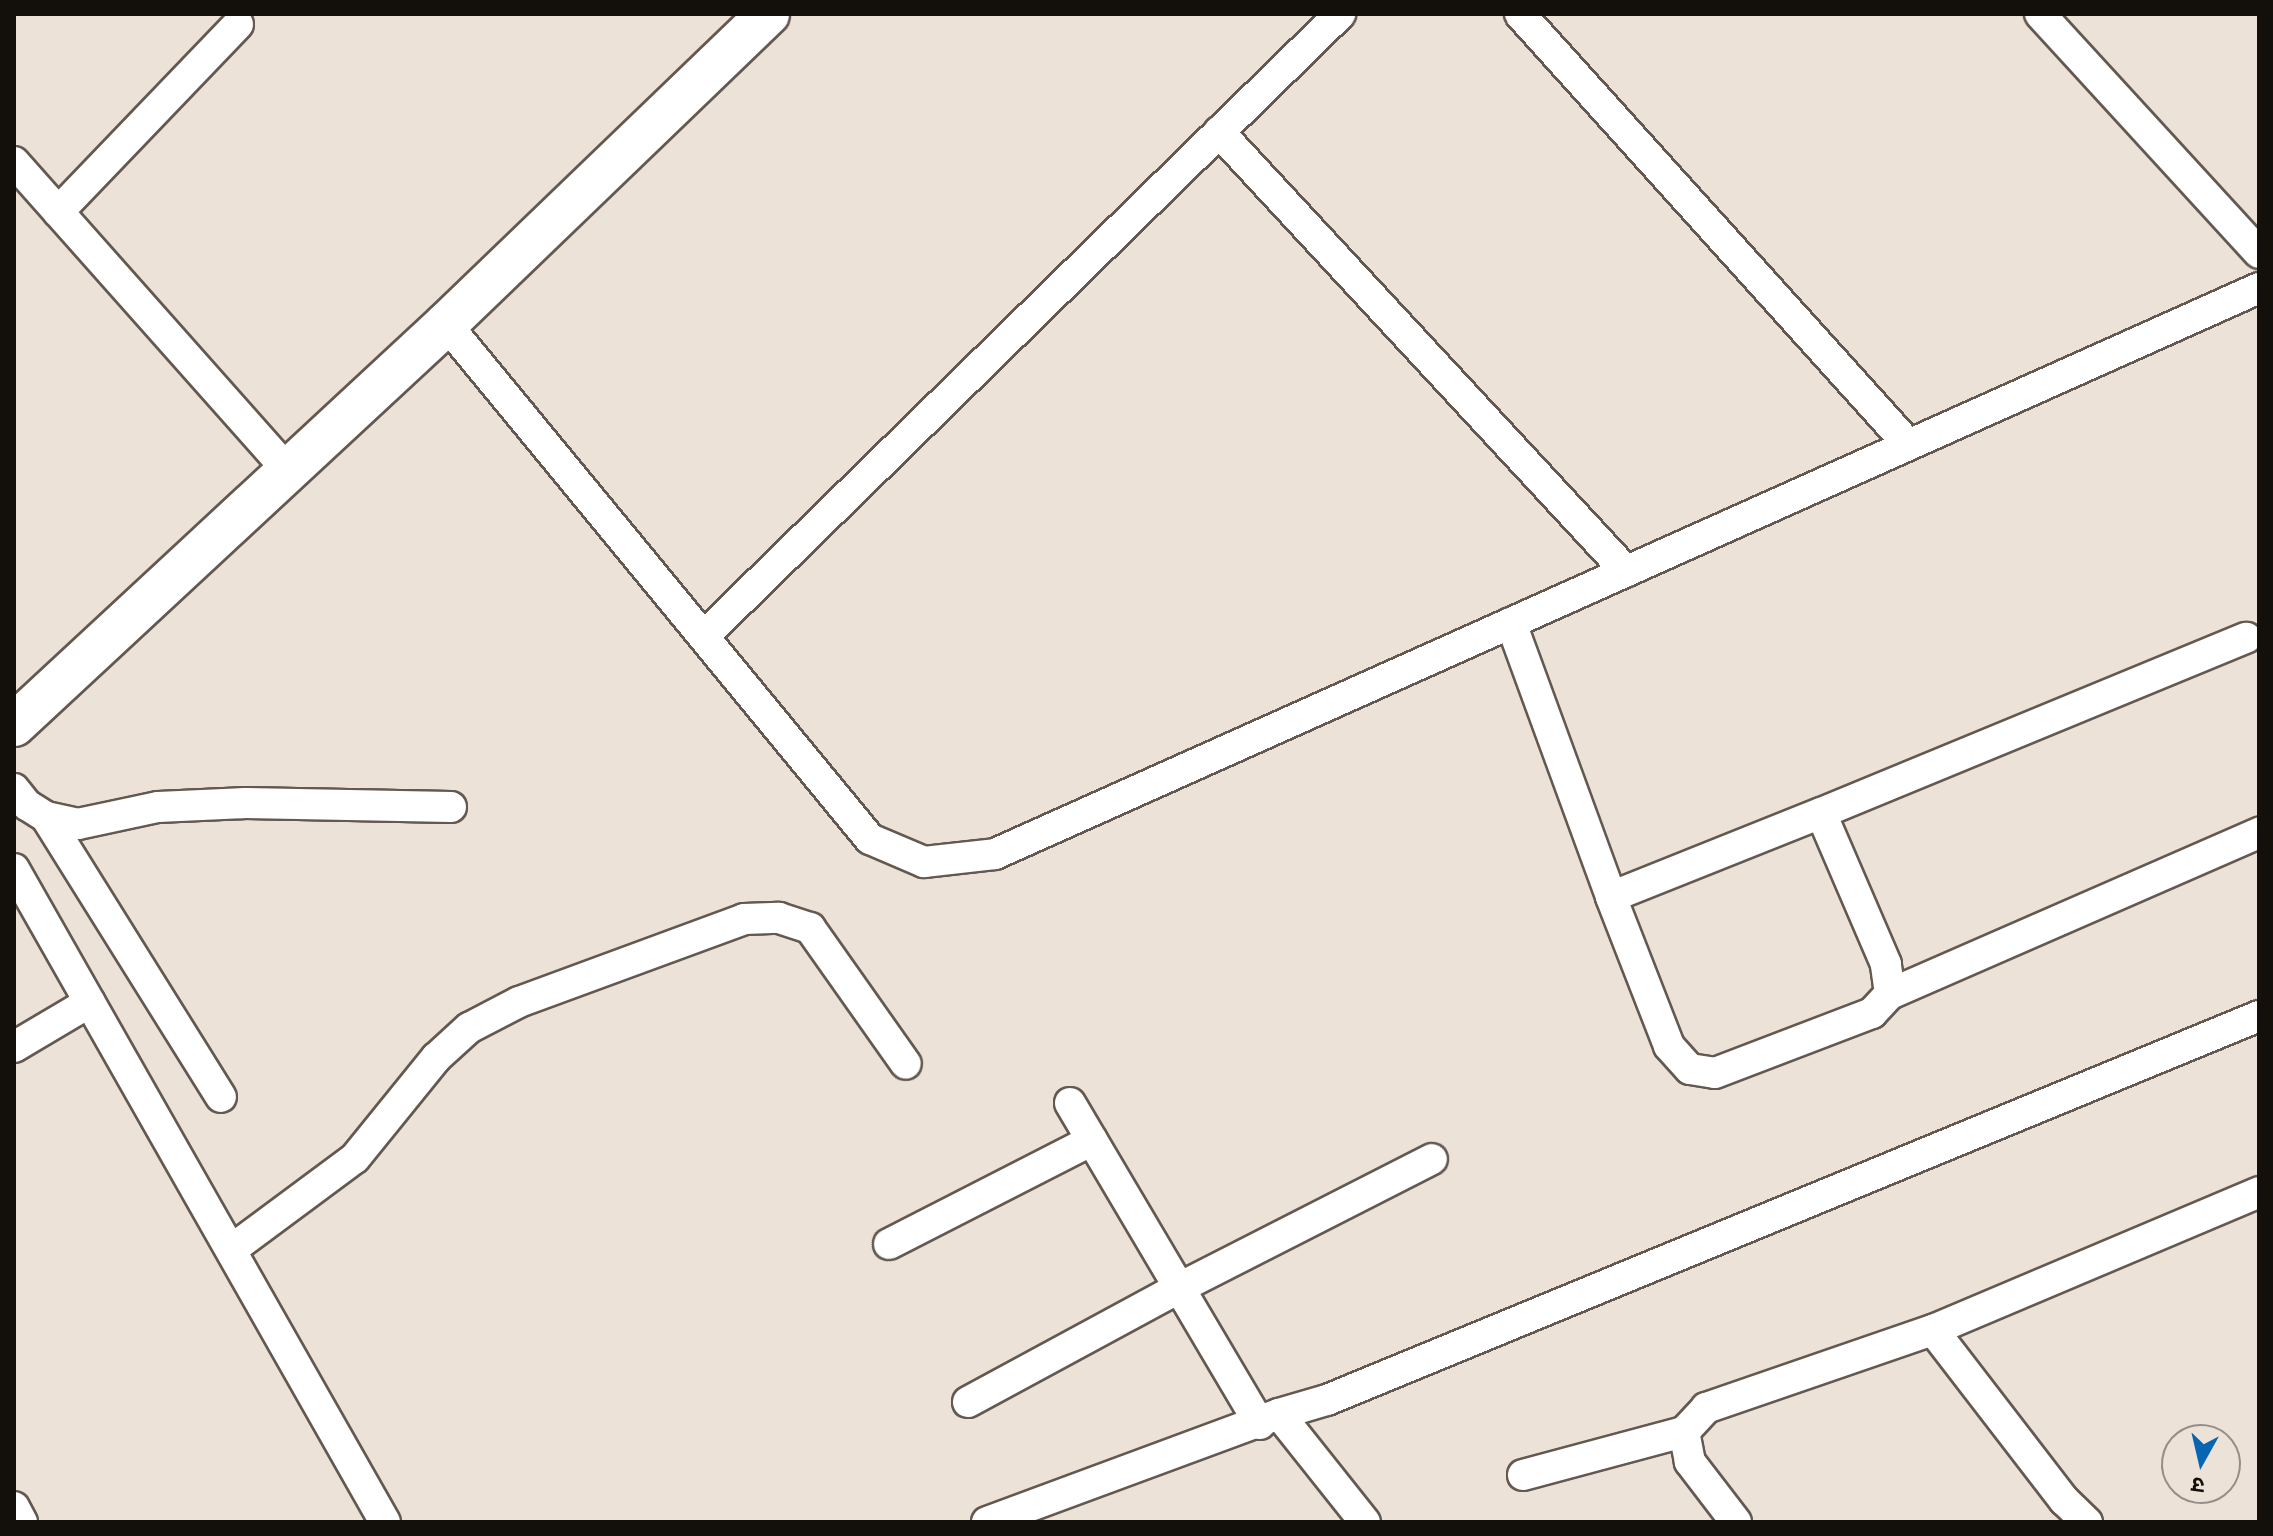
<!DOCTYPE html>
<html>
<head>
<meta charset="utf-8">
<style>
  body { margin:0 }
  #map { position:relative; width:2273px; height:1536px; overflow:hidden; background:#ede2d8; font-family:"Space Grotesk","Noto Sans Devanagari",sans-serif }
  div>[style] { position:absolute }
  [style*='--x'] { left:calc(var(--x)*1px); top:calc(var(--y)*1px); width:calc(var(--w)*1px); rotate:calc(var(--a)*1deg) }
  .roads { filter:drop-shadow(2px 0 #635950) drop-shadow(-2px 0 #635950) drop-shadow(0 2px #635950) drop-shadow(0 -2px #635950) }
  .street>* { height:30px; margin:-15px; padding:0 15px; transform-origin:15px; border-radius:15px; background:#fff }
  .secondary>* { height:42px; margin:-21px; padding:0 21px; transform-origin:21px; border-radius:21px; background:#fff }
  span { translate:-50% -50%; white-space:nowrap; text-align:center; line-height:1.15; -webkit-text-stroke:6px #ede2d8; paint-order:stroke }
  .frame { position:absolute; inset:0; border:16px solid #13100c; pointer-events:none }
  .north { position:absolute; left:2161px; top:1424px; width:80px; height:80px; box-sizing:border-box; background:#ede2d8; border:2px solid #968e86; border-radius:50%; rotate:188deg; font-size:22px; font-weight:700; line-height:32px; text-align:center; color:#13100c }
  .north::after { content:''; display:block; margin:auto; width:28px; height:36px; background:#0666b3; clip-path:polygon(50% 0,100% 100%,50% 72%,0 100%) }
</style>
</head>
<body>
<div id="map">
  <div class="roads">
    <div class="street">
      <i style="--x:1520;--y:14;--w:579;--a:47.94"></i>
      <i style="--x:2040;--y:14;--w:324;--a:47.5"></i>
      <i style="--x:1219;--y:132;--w:599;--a:47.17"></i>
      <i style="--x:14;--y:162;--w:413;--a:48.4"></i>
      <i style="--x:58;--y:212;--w:260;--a:-46.2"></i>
      <i style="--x:446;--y:324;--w:667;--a:50.54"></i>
      <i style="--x:870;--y:839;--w:59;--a:23.1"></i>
      <i style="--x:924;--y:862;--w:71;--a:-6.4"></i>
      <i style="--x:995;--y:854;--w:1385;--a:-24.12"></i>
      <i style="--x:1511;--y:623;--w:292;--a:69.9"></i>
      <i style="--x:1611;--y:897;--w:160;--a:68.7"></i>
      <i style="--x:1669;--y:1046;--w:31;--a:48"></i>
      <i style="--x:1690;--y:1069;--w:25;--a:9"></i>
      <i style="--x:1715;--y:1073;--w:168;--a:-20.9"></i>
      <i style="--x:1872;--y:1013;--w:26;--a:-47"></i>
      <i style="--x:1890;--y:994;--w:30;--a:-98"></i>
      <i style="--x:1886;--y:964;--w:164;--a:-113.3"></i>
      <i style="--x:1821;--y:813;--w:226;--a:158.2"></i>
      <i style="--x:704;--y:636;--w:890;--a:-44.36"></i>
      <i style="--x:14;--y:789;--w:21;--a:51"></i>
      <i style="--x:27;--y:805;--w:22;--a:32"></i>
      <i style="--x:46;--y:817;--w:33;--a:12"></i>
      <i style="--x:78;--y:824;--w:82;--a:-12"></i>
      <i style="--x:158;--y:807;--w:88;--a:-2.6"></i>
      <i style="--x:246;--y:803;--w:205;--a:1.1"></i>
      <i style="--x:1821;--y:813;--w:460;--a:-22.4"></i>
      <i style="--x:46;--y:817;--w:330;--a:58"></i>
      <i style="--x:14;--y:869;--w:751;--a:60.4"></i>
      <i style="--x:1890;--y:994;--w:403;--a:-23.6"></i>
      <i style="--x:14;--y:1047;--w:88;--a:-30.6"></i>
      <i style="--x:1070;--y:1103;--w:373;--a:59.4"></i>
      <i style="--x:889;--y:1244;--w:228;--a:-27.1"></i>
      <i style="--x:231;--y:1250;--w:154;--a:-36.6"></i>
      <i style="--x:355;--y:1158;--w:129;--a:-51"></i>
      <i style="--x:436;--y:1058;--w:45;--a:-42.3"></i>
      <i style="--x:469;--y:1028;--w:56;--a:-27.5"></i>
      <i style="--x:519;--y:1002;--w:240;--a:-20.2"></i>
      <i style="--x:744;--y:919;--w:35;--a:-2"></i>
      <i style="--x:779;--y:918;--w:33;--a:18"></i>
      <i style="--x:810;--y:928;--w:166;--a:54.8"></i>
      <i style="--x:1933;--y:1330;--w:215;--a:52.4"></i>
      <i style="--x:2064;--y:1500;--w:32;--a:44"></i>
      <i style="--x:968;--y:1402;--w:238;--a:-28.4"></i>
      <i style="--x:1177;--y:1289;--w:286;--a:-27"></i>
      <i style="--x:1279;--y:1414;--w:138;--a:51.5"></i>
      <i style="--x:1523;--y:1475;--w:167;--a:-15"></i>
      <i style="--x:14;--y:1507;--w:17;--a:62"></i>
      <i style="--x:987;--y:1522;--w:311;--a:-20.3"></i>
      <i style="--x:1279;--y:1414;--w:50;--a:-16.3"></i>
      <i style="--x:1327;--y:1400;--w:1008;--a:-22.39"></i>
      <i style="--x:1736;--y:1522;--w:76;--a:-127.5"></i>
      <i style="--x:1690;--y:1462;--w:31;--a:-101"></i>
      <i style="--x:1684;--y:1432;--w:33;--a:-47"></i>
      <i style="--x:1706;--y:1408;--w:240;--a:-19"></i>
      <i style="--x:1933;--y:1330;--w:354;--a:-22.9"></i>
    </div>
    <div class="secondary">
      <i style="--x:14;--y:725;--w:589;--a:-42.87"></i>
      <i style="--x:446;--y:324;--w:447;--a:-43.9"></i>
    </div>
  </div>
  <div class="frame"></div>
  <div class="north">उ</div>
</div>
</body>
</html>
